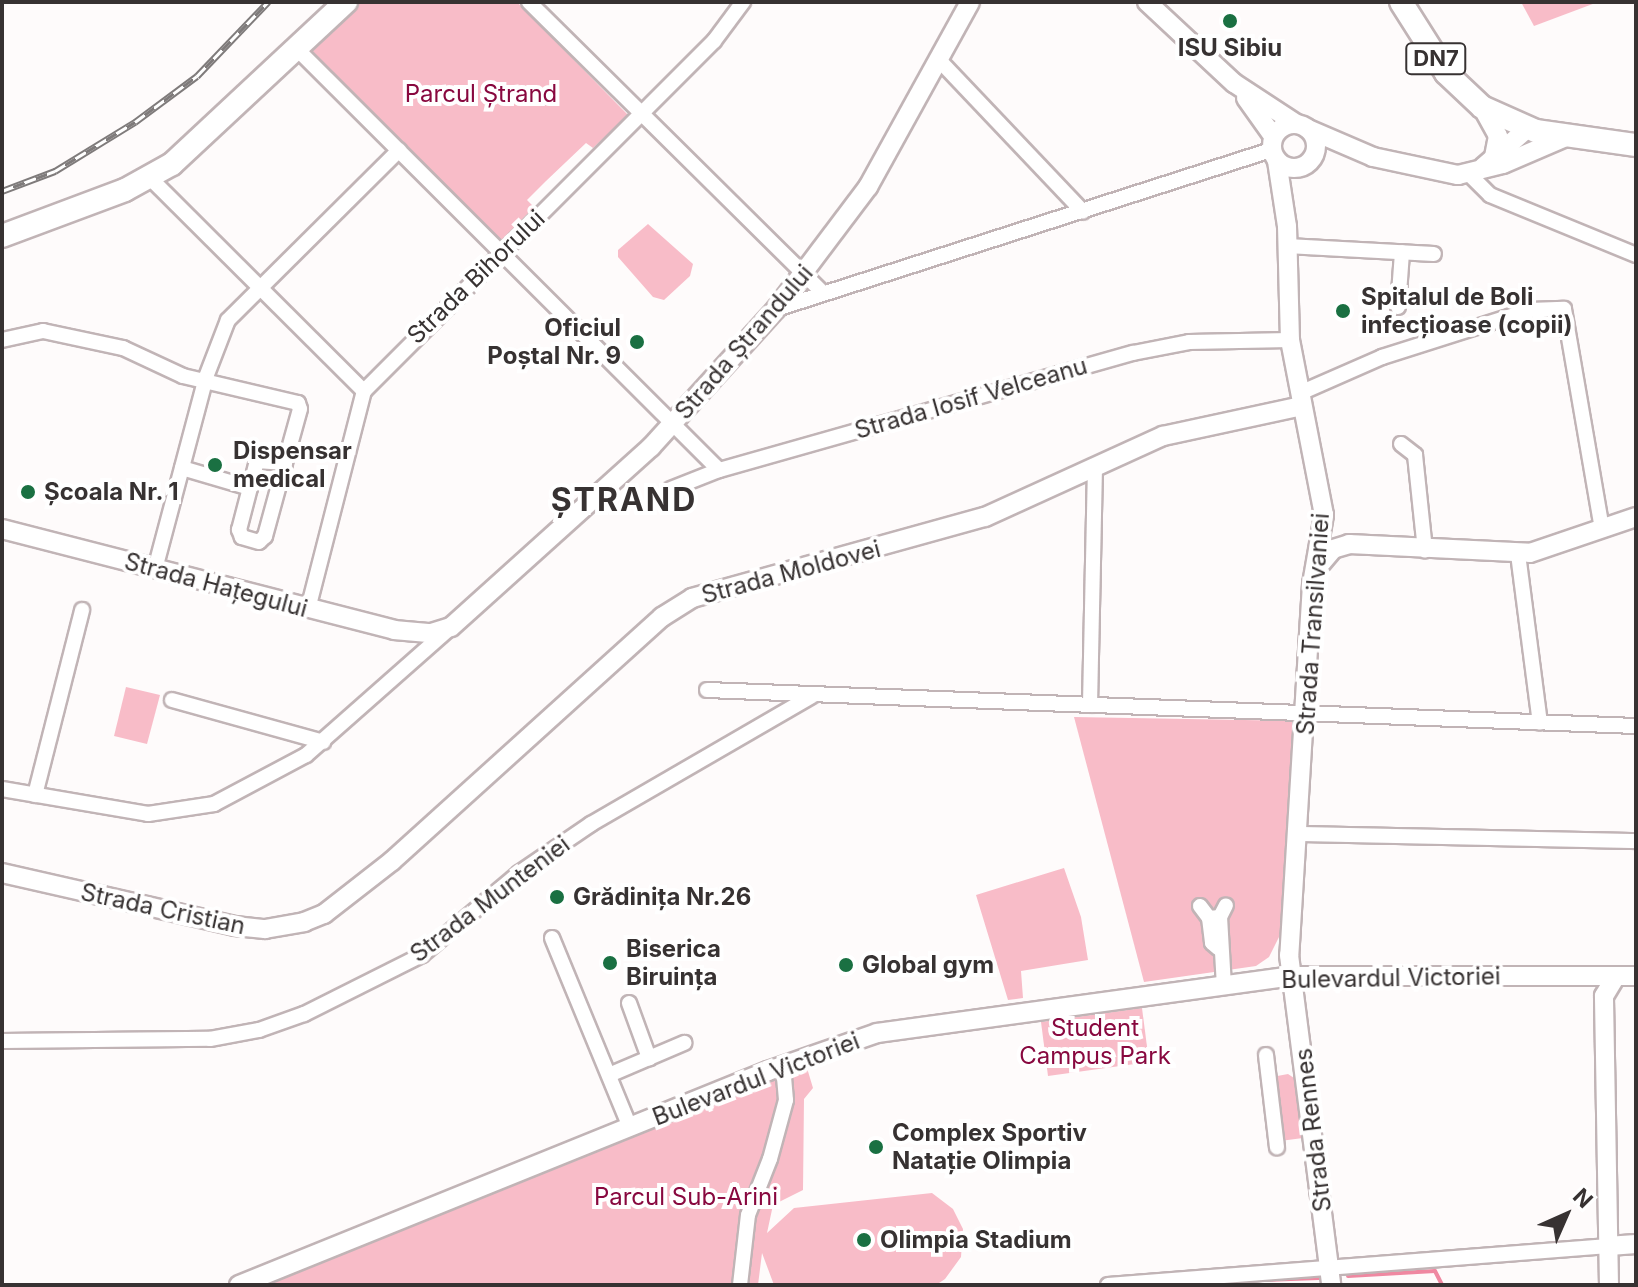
<!DOCTYPE html>
<html>
<head>
<meta charset="utf-8">
<style>
  body { margin:0 }
  #map { position:relative; width:1638px; height:1287px; overflow:hidden; background:#fefbfb; font-family:Inter,sans-serif }
  div>[style] { position:absolute }
  [style*='--x'] { left:calc(var(--x)*1px); top:calc(var(--y)*1px); width:calc(var(--w)*1px); rotate:calc(var(--a)*1deg) }
  .green>* { inset:0; background:#f8bcc8 }
  .stream>* { height:4px; margin:-2px; padding:0 2px; transform-origin:2px; border-radius:2px; background:#ef88a1 }
  .roads { filter:drop-shadow(2px 0 #c1b4b6) drop-shadow(-2px 0 #c1b4b6) drop-shadow(0 2px #c1b4b6) drop-shadow(0 -2px #c1b4b6) }
  .street>* { height:14px; margin:-7px; padding:0 7px; transform-origin:7px; border-radius:7px; background:#fff }
  .secondary>* { height:18px; margin:-9px; padding:0 9px; transform-origin:9px; border-radius:9px; background:#fff }
  .secondary>.ring { margin:-9px; padding:0; box-sizing:content-box; background:none; border:18px solid #fff; border-radius:50% }
  .primary>* { height:22px; margin:-11px; padding:0 11px; transform-origin:11px; border-radius:11px; background:#fff }
  .rail>* { height:7px; margin-top:-3.5px; transform-origin:0; background:repeating-linear-gradient(90deg,#fff 0 12px,#7f7b7b 0 24px); box-sizing:border-box; border-block:2px solid #7f7b7b }
  .dots>* { width:22px; height:22px; translate:-50% -50%; box-sizing:border-box; border:4px solid #fff; border-radius:50% }
  span { translate:-50% -50%; white-space:nowrap; text-align:center; line-height:1.15; -webkit-text-stroke:8px #fff; paint-order:stroke }
  .shield-label span { padding:2px 6px; background:#fff; border:2px solid; border-radius:6px; -webkit-text-stroke-width:0 }
  .shield-label { font-size:22px; color:#373232; font-weight:700 }
  .poi-label { font-size:24px; color:#373232; font-weight:700 }
  .left { translate:0 -50%; text-align:left }
  .right { translate:-100% -50%; text-align:right }
  .park-label { font-size:24px; color:#88083f }
  .street-label { font-size:24px; color:#373232 }
  .district-label { font-size:32px; color:#373232; font-weight:700; letter-spacing:2px }
  .frame { position:absolute; inset:0; border:4px solid #373232; pointer-events:none }
  .north { position:absolute; left:1526px; top:1175px; width:80px; height:80px; -webkit-text-stroke:6px #fff; paint-order:stroke; rotate:45deg; font-size:22px; font-weight:700; line-height:32px; text-align:center; color:#373232 }
  .north::after { content:''; display:block; margin:auto; width:28px; height:36px; background:#373232; clip-path:polygon(50% 0,100% 100%,50% 72%,0 100%) }
</style>
</head>
<body>
<div id="map">
  <div class="green">
    <i style="clip-path:polygon(359px 2px,517px 2px,628px 115px,593px 148px,586px 143px,546px 181px,527px 200px,534px 207px,500px 242px,311px 51px)"></i>
    <i style="clip-path:polygon(1521px 2px,1598px 2px,1534px 26px)"></i>
    <i style="clip-path:polygon(648px 224px,693px 264px,690px 276px,664px 300px,653px 297px,618px 257px,618px 250px)"></i>
    <i style="clip-path:polygon(126px 687px,160px 695px,147px 744px,114px 736px)"></i>
    <i style="clip-path:polygon(1074px 717px,1300px 721px,1281px 933px,1269px 957px,1256px 966px,1144px 982px)"></i>
    <i style="clip-path:polygon(1064px 868px,1081px 917px,1088px 960px,1021px 971px,1023px 998px,1008px 1000px,976px 895px)"></i>
    <i style="clip-path:polygon(1142px 1008px,1149px 1062px,1048px 1076px,1041px 1022px)"></i>
    <i style="clip-path:polygon(804px 1058px,813px 1088px,804px 1099px,803px 1190px,773px 1205px,767px 1233px,794px 1208px,932px 1193px,953px 1209px,963px 1229px,961px 1257px,945px 1279px,936px 1285px,774px 1285px,762px 1253px,758px 1285px,239px 1285px)"></i>
    <i style="clip-path:polygon(1288px 1074px,1297px 1080px,1303px 1138px,1280px 1141px,1272px 1077px)"></i>
  </div>
  <div class="stream">
    <i style="--x:1348;--y:1276;--w:87;--a:-3.3"></i>
    <i style="--x:1435;--y:1271;--w:16;--a:63"></i>
    <i style="--x:1264;--y:1280;--w:55;--a:-2.1"></i>
  </div>
  <div class="roads">
    <div class="street">
      <i style="--x:529;--y:2;--w:412;--a:44.7"></i>
      <i style="--x:299;--y:51;--w:593;--a:44.93"></i>
      <i style="--x:719;--y:470;--w:430;--a:-15.8"></i>
      <i style="--x:1133;--y:353;--w:57;--a:-11.1"></i>
      <i style="--x:1189;--y:342;--w:101;--a:-1.1"></i>
      <i style="--x:939;--y:60;--w:209;--a:46.5"></i>
      <i style="--x:1468;--y:173;--w:31;--a:45"></i>
      <i style="--x:1490;--y:195;--w:158;--a:22.3"></i>
      <i style="--x:150;--y:178;--w:302;--a:44.9"></i>
      <i style="--x:1287;--y:246;--w:147;--a:3.1"></i>
      <i style="--x:1398;--y:307;--w:55;--a:-85.8"></i>
      <i style="--x:776;--y:309;--w:520;--a:-17.81"></i>
      <i style="--x:2;--y:340;--w:42;--a:-12.4"></i>
      <i style="--x:43;--y:331;--w:82;--a:12"></i>
      <i style="--x:123;--y:348;--w:66;--a:25"></i>
      <i style="--x:183;--y:376;--w:118;--a:13.2"></i>
      <i style="--x:298;--y:403;--w:6;--a:72"></i>
      <i style="--x:300;--y:409;--w:56;--a:105.5"></i>
      <i style="--x:285;--y:463;--w:76;--a:105.3"></i>
      <i style="--x:265;--y:536;--w:8;--a:135"></i>
      <i style="--x:259;--y:542;--w:18;--a:-164"></i>
      <i style="--x:242;--y:537;--w:8;--a:-113"></i>
      <i style="--x:239;--y:530;--w:71;--a:-75.4"></i>
      <i style="--x:257;--y:461;--w:28;--a:4"></i>
      <i style="--x:1300;--y:393;--w:90;--a:-23.7"></i>
      <i style="--x:1382;--y:357;--w:155;--a:-17.6"></i>
      <i style="--x:1530;--y:310;--w:34;--a:-2"></i>
      <i style="--x:1564;--y:309;--w:223;--a:80.2"></i>
      <i style="--x:1401;--y:444;--w:18;--a:38"></i>
      <i style="--x:1415;--y:455;--w:96;--a:84"></i>
      <i style="--x:182;--y:468;--w:71;--a:16.4"></i>
      <i style="--x:671;--y:489;--w:52;--a:-21.6"></i>
      <i style="--x:1518;--y:554;--w:170;--a:82.6"></i>
      <i style="--x:155;--y:569;--w:199;--a:-75.1"></i>
      <i style="--x:206;--y:377;--w:61;--a:-68.9"></i>
      <i style="--x:228;--y:320;--w:241;--a:-44.8"></i>
      <i style="--x:308;--y:609;--w:225;--a:-75.6"></i>
      <i style="--x:364;--y:391;--w:495;--a:-45"></i>
      <i style="--x:714;--y:41;--w:49;--a:-53.4"></i>
      <i style="--x:707;--y:690;--w:930;--a:2.22"></i>
      <i style="--x:172;--y:700;--w:157;--a:15.5"></i>
      <i style="--x:1090;--y:705;--w:237;--a:-88.8"></i>
      <i style="--x:2;--y:789;--w:148;--a:9.7"></i>
      <i style="--x:148;--y:814;--w:67;--a:-8.6"></i>
      <i style="--x:214;--y:804;--w:104;--a:-28"></i>
      <i style="--x:306;--y:755;--w:193;--a:-41.4"></i>
      <i style="--x:35;--y:795;--w:191;--a:-75.7"></i>
      <i style="--x:1297;--y:834;--w:339;--a:1.2"></i>
      <i style="--x:1200;--y:906;--w:15;--a:53"></i>
      <i style="--x:1209;--y:918;--w:11;--a:-5"></i>
      <i style="--x:1220;--y:917;--w:13;--a:-63"></i>
      <i style="--x:1220;--y:917;--w:69;--a:86.7"></i>
      <i style="--x:1209;--y:918;--w:25;--a:83"></i>
      <i style="--x:1212;--y:943;--w:8;--a:40"></i>
      <i style="--x:552;--y:938;--w:204;--a:67.6"></i>
      <i style="--x:629;--y:1003;--w:59;--a:70"></i>
      <i style="--x:2;--y:1041;--w:208;--a:-0.6"></i>
      <i style="--x:210;--y:1039;--w:50;--a:-10.4"></i>
      <i style="--x:259;--y:1030;--w:48;--a:-19.6"></i>
      <i style="--x:304;--y:1014;--w:132;--a:-26.6"></i>
      <i style="--x:422;--y:955;--w:127;--a:-40.2"></i>
      <i style="--x:519;--y:873;--w:87;--a:-34.2"></i>
      <i style="--x:591;--y:824;--w:255;--a:-30.1"></i>
      <i style="--x:1266;--y:1055;--w:93;--a:83.2"></i>
      <i style="--x:609;--y:1075;--w:82;--a:-23.1"></i>
      <i style="--x:740;--y:1285;--w:70;--a:-83.5"></i>
      <i style="--x:748;--y:1215;--w:60;--a:-68.6"></i>
      <i style="--x:770;--y:1159;--w:61;--a:-74.8"></i>
      <i style="--x:786;--y:1100;--w:23;--a:-95"></i>
      <i style="--x:1108;--y:1285;--w:502;--a:-4.46"></i>
    </div>
    <div class="secondary">
      <i style="--x:1147;--y:2;--w:119;--a:43"></i>
      <i style="--x:1234;--y:83;--w:73;--a:33.3"></i>
      <i style="--x:1246;--y:98;--w:47;--a:54.6"></i>
      <i style="--x:1482;--y:107;--w:33;--a:61"></i>
      <i style="--x:1498;--y:136;--w:21;--a:101"></i>
      <i class="ring" style="left:1272px;top:124px;width:26px;height:26px"></i>
      <i style="--x:1308;--y:129;--w:71;--a:23.3"></i>
      <i style="--x:1373;--y:157;--w:87;--a:12"></i>
      <i style="--x:1458;--y:175;--w:46;--a:-13.7"></i>
      <i style="--x:1503;--y:164;--w:69;--a:-23.2"></i>
      <i style="--x:1277;--y:161;--w:66;--a:81.3"></i>
      <i style="--x:1287;--y:226;--w:114;--a:88.5"></i>
      <i style="--x:1290;--y:340;--w:178;--a:79"></i>
      <i style="--x:1324;--y:515;--w:70;--a:99.9"></i>
      <i style="--x:1312;--y:584;--w:372;--a:93.5"></i>
      <i style="--x:1289;--y:955;--w:333;--a:82.7"></i>
      <i style="--x:1483;--y:167;--w:60;--a:-40.9"></i>
      <i style="--x:2;--y:529;--w:405;--a:14.4"></i>
      <i style="--x:394;--y:630;--w:37;--a:5"></i>
      <i style="--x:431;--y:633;--w:21;--a:-17"></i>
      <i style="--x:451;--y:627;--w:269;--a:-42"></i>
      <i style="--x:651;--y:447;--w:186;--a:-47.8"></i>
      <i style="--x:776;--y:309;--w:153;--a:-53"></i>
      <i style="--x:868;--y:187;--w:211;--a:-61.1"></i>
      <i style="--x:1318;--y:567;--w:23;--a:-50"></i>
      <i style="--x:1333;--y:549;--w:17;--a:-17"></i>
      <i style="--x:1349;--y:544;--w:181;--a:2.8"></i>
      <i style="--x:1530;--y:553;--w:112;--a:-18.8"></i>
      <i style="--x:2;--y:873;--w:239;--a:12.8"></i>
      <i style="--x:235;--y:926;--w:30;--a:6"></i>
      <i style="--x:265;--y:929;--w:40;--a:-10"></i>
      <i style="--x:304;--y:922;--w:22;--a:-22"></i>
      <i style="--x:324;--y:914;--w:86;--a:-37.9"></i>
      <i style="--x:392;--y:861;--w:364;--a:-42.1"></i>
      <i style="--x:662;--y:617;--w:36;--a:-32"></i>
      <i style="--x:692;--y:598;--w:304;--a:-15.5"></i>
      <i style="--x:985;--y:517;--w:196;--a:-24.5"></i>
      <i style="--x:1163;--y:436;--w:142;--a:-12.2"></i>
      <i style="--x:1608;--y:1246;--w:28;--a:-4"></i>
      <i style="--x:239;--y:1285;--w:571;--a:-22.03"></i>
      <i style="--x:768;--y:1071;--w:115;--a:-19.2"></i>
      <i style="--x:877;--y:1033;--w:420;--a:-7.8"></i>
      <i style="--x:1293;--y:976;--w:343;--a:0"></i>
      <i style="--x:1609;--y:1285;--w:289;--a:-91"></i>
      <i style="--x:1604;--y:996;--w:21;--a:-59"></i>
    </div>
    <div class="primary">
      <i style="--x:1401;--y:2;--w:84;--a:57.6"></i>
      <i style="--x:1446;--y:73;--w:50;--a:43.4"></i>
      <i style="--x:1482;--y:107;--w:59;--a:24"></i>
      <i style="--x:1536;--y:131;--w:101;--a:8"></i>
      <i style="--x:2;--y:236;--w:131;--a:-20.5"></i>
      <i style="--x:125;--y:190;--w:54;--a:-29"></i>
      <i style="--x:172;--y:164;--w:238;--a:-43"></i>
    </div>
  </div>
  <div class="rail">
    <i style="--x:2;--y:191;--w:57;--a:-20.7"></i>
    <i style="--x:55;--y:171;--w:94;--a:-31.5"></i>
    <i style="--x:135;--y:122;--w:77;--a:-36.6"></i>
    <i style="--x:197;--y:76;--w:103;--a:-46.2"></i>
  </div>
  <div class="dots">
    <i style="left:1230px;top:21px;background:#1a7042"></i>
    <i style="left:1343px;top:311px;background:#1a7042"></i>
    <i style="left:637px;top:342px;background:#1a7042"></i>
    <i style="left:215px;top:465px;background:#1a7042"></i>
    <i style="left:28px;top:492px;background:#1a7042"></i>
    <i style="left:557px;top:897px;background:#1a7042"></i>
    <i style="left:610px;top:963px;background:#1a7042"></i>
    <i style="left:846px;top:965px;background:#1a7042"></i>
    <i style="left:876px;top:1147px;background:#1a7042"></i>
    <i style="left:864px;top:1240px;background:#1a7042"></i>
  </div>
  <div class="shield-label">
    <span style="left:1436px;top:59px">DN7</span>
  </div>
  <div class="poi-label">
    <span style="left:1230px;top:48px">ISU Sibiu</span>
    <span class="left" style="left:1361px;top:311px">Spitalul de Boli<br>infecțioase (copii)</span>
    <span class="right" style="left:621px;top:342px">Oficiul<br>Poștal Nr. 9</span>
    <span class="left" style="left:233px;top:465px">Dispensar<br>medical</span>
    <span class="left" style="left:44px;top:492px">Școala Nr. 1</span>
    <span class="left" style="left:573px;top:897px">Grădinița Nr.26</span>
    <span class="left" style="left:626px;top:963px">Biserica<br>Biruința</span>
    <span class="left" style="left:862px;top:965px">Global gym</span>
    <span class="left" style="left:892px;top:1147px">Complex Sportiv<br>Natație Olimpia</span>
    <span class="left" style="left:880px;top:1240px">Olimpia Stadium</span>
  </div>
  <div class="park-label">
    <span style="left:481px;top:94px">Parcul Ștrand</span>
    <span style="left:1095px;top:1042px">Student<br>Campus Park</span>
    <span style="left:686px;top:1197px">Parcul Sub-Arini</span>
  </div>
  <div class="street-label">
    <span style="left:476px;top:277px;rotate:-44deg">Strada Bihorului</span>
    <span style="left:744px;top:342px;rotate:-49deg">Strada Ștrandului</span>
    <span style="left:971px;top:398px;rotate:-16deg">Strada Iosif Velceanu</span>
    <span style="left:791px;top:572px;rotate:-15deg">Strada Moldovei</span>
    <span style="left:216px;top:585px;rotate:15deg">Strada Hațegului</span>
    <span style="left:1313px;top:624px;rotate:-86deg">Strada Transilvaniei</span>
    <span style="left:490px;top:899px;rotate:-37deg">Strada Munteniei</span>
    <span style="left:163px;top:909px;rotate:12deg">Strada Cristian</span>
    <span style="left:1391px;top:978px;rotate:-1deg">Bulevardul Victoriei</span>
    <span style="left:756px;top:1079px;rotate:-21deg">Bulevardul Victoriei</span>
    <span style="left:1313px;top:1130px;rotate:-97deg">Strada Rennes</span>
  </div>
  <div class="district-label">
    <span style="left:624px;top:500px">ȘTRAND</span>
  </div>
  <div class="frame"></div>
  <div class="north">N</div>
</div>
</body>
</html>
